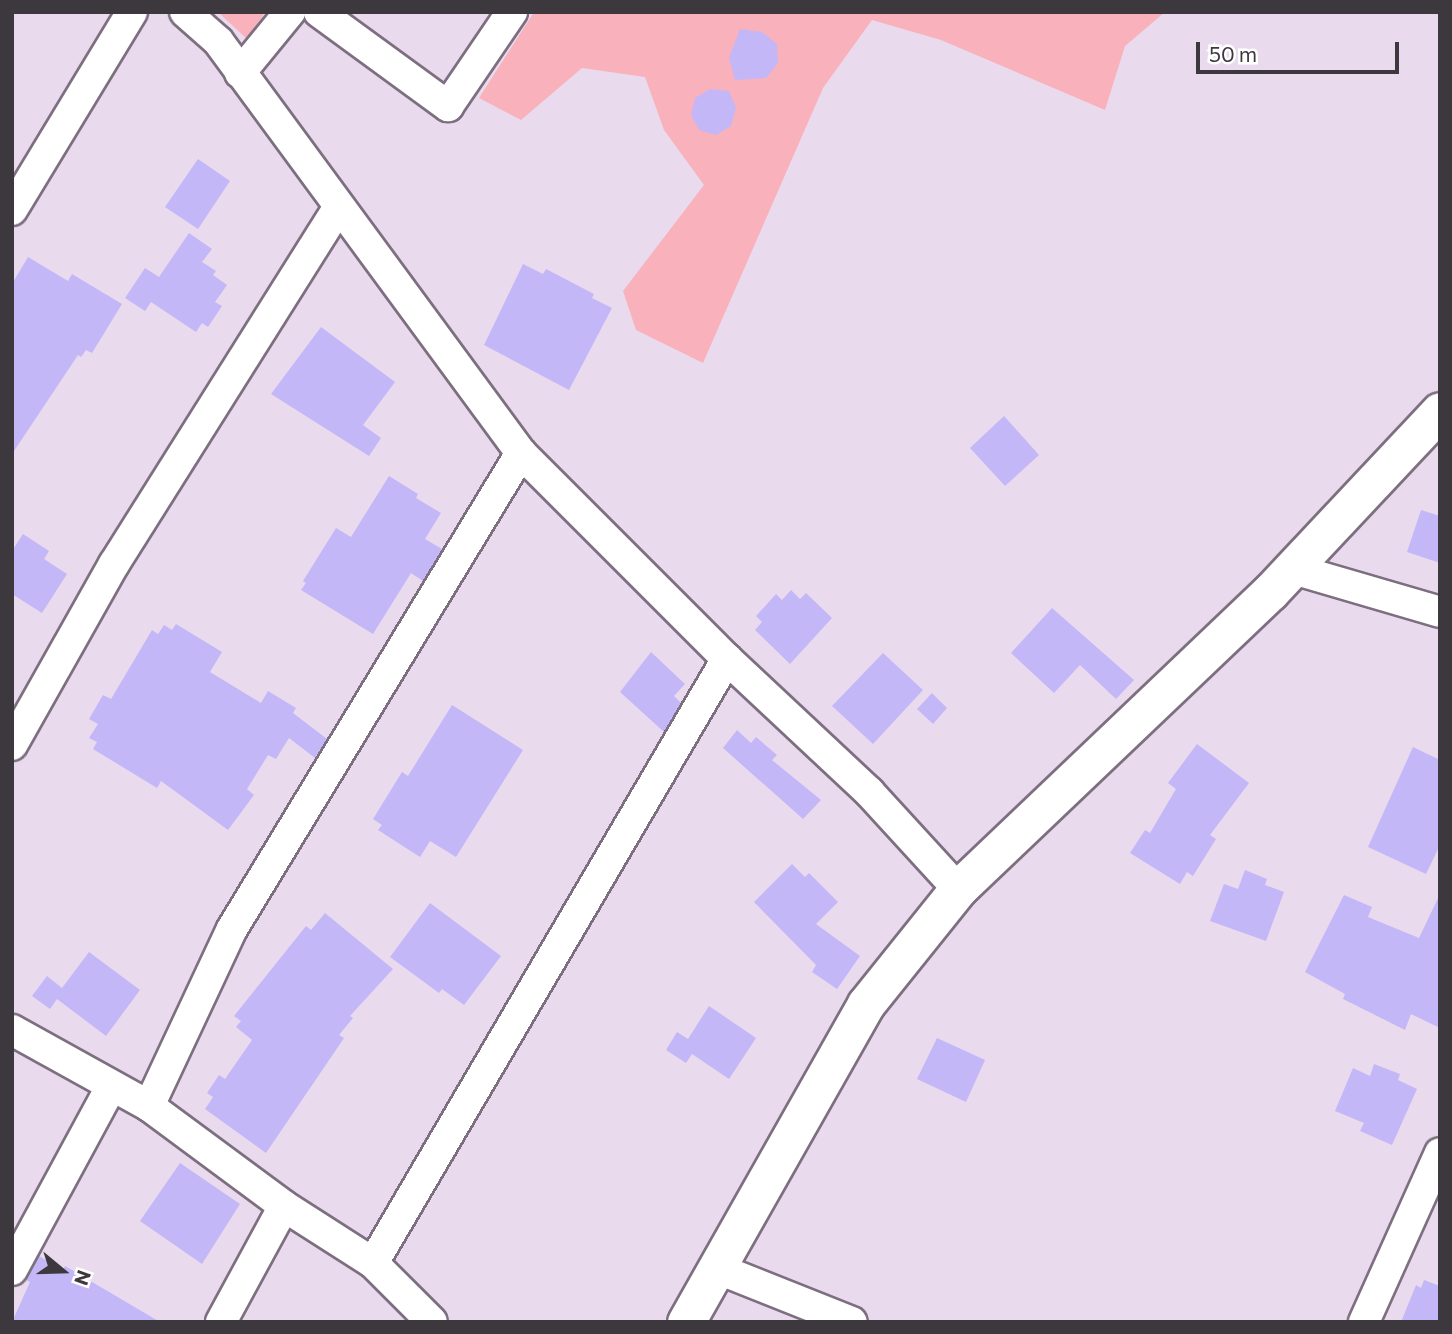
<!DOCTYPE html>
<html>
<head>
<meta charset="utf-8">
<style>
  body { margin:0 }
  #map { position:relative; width:1452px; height:1334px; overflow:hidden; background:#e9daed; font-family:Commissioner,sans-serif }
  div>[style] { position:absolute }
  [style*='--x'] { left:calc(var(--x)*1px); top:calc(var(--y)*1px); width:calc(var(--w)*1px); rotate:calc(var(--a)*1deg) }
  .green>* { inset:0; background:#f9b1bb }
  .building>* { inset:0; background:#c4b7f8 }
  .roads { filter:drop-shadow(2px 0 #7d6f80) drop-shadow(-2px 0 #7d6f80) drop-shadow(0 2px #7d6f80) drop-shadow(0 -2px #7d6f80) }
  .minor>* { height:30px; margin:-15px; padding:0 15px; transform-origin:15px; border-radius:15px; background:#fff }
  .tertiary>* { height:37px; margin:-18.5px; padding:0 18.5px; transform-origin:18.5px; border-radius:18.5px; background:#fff }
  span { translate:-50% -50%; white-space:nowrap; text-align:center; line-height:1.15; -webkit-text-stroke:5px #fff; paint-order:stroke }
  .frame { position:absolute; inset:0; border:14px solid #3d373e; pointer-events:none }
  .north { position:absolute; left:28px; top:1236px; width:70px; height:70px; -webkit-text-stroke:5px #fff; paint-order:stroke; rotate:109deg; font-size:19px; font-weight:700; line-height:28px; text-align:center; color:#3d373e }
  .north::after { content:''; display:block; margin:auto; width:24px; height:32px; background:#3d373e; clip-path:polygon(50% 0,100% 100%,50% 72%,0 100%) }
  .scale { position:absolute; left:1196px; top:42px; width:203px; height:32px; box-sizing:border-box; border:4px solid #3d373e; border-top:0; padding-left:9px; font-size:21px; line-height:24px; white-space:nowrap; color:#3d373e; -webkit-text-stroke:5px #fff; paint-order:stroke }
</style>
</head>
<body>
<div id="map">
  <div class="green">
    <i style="clip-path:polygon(218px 12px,265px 12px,248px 40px)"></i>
    <i style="clip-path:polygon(534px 12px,1165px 12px,1125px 46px,1105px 110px,941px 40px,872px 20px,823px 88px,703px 363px,636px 330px,623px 291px,704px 185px,664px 130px,645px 77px,582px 68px,521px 120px,479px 98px)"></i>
  </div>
  <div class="building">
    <i style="clip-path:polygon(740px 29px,762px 32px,777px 44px,778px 63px,766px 78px,735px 80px,729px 58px)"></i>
    <i style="clip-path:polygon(710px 89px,729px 91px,736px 108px,731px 126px,716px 135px,699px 130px,691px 115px,695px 98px)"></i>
    <i style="clip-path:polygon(198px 159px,230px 181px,198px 229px,165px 207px)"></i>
    <i style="clip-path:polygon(189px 233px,212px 249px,202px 262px,216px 271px,213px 275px,227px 285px,215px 302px,222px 306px,208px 327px,202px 323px,196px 332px,151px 302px,145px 311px,125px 298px,145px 268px,159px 277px)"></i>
    <i style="clip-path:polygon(28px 257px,68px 281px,72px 274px,122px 304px,92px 353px,86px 350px,81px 357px,78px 355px,12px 454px,12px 284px)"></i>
    <i style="clip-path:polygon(523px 264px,543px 274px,546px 269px,594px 294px,592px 298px,612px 308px,569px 390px,484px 345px)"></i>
    <i style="clip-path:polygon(321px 327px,395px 382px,363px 425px,381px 438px,369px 456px,271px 394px)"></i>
    <i style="clip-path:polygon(1004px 416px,1039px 455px,1005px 486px,970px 448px)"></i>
    <i style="clip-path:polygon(389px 476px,418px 494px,416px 498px,441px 513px,425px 539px,442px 549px,423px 581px,411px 573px,373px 634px,301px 590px,306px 583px,303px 581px,336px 528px,351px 537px)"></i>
    <i style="clip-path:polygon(1421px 510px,1440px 516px,1440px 563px,1407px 552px)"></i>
    <i style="clip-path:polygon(23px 534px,49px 551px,44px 559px,67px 574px,42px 613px,12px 594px,12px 551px)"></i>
    <i style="clip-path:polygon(791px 590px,800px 599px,806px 593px,832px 618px,790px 664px,755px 630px,762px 622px,756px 616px,776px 594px,782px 600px)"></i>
    <i style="clip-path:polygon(1052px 608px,1134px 680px,1116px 699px,1080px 665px,1054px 693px,1011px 653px)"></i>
    <i style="clip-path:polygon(176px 624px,222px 652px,210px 672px,261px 703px,268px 691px,296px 708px,293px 713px,327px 739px,315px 758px,289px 738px,276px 759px,268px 755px,247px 789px,254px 795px,228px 830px,161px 781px,157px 788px,93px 749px,97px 742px,89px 738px,98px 724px,89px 719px,103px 695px,111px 699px,152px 630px,158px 634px,164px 625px,172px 630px)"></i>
    <i style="clip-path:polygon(651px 652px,685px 684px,674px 696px,681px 703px,664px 732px,620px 692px)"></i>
    <i style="clip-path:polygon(883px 653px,923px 690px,873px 744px,832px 706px)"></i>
    <i style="clip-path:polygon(932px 693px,947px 708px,933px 724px,917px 709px)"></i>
    <i style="clip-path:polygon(452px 705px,523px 750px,456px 857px,430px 841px,420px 857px,378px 830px,382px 825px,373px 819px,402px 772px,408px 776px)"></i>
    <i style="clip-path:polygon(737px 730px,751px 743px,756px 737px,777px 755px,772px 760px,821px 800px,803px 819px,723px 748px)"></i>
    <i style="clip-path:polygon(1197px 744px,1249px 783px,1210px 835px,1216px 839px,1193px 876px,1187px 872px,1180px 884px,1130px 853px,1145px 830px,1150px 833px,1176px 789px,1168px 783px)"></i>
    <i style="clip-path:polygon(1413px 747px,1440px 760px,1440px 845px,1426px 874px,1368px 847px)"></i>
    <i style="clip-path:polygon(792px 864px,805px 877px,809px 873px,838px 902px,816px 924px,860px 956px,837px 989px,812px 972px,816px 965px,754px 902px)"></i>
    <i style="clip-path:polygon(1245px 870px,1267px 879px,1265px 885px,1284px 892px,1266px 941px,1210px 921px,1224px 884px,1238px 889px)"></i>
    <i style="clip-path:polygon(1440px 894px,1440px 1028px,1411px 1014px,1405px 1030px,1343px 999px,1345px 994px,1305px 972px,1344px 895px,1372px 907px,1368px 917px,1419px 938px)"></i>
    <i style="clip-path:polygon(430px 903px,501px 956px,464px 1005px,442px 989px,439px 993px,390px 957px)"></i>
    <i style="clip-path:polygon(325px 913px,393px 969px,350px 1016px,353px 1018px,339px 1035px,344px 1038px,266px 1153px,205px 1109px,213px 1097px,207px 1093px,219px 1075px,225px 1079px,252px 1040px,236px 1027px,241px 1021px,234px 1016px,306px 926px,311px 930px)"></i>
    <i style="clip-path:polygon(89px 952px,140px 990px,106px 1036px,57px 999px,50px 1009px,32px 996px,47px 976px,62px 988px)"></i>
    <i style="clip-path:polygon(709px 1006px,756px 1038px,729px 1079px,692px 1054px,686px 1063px,666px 1050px,677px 1032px,688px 1039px)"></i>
    <i style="clip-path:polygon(937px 1038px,985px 1060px,966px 1102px,917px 1079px)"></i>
    <i style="clip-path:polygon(1374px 1064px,1400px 1074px,1398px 1080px,1417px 1089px,1392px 1145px,1360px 1131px,1364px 1123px,1335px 1111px,1353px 1068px,1370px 1076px)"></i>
    <i style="clip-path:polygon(180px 1163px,240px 1204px,202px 1264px,140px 1221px)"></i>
    <i style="clip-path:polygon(39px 1256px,63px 1270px,65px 1266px,160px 1322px,12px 1322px,30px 1282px,26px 1280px)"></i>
    <i style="clip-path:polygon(1424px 1280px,1440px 1286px,1440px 1322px,1401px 1322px,1416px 1285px,1421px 1288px)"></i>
  </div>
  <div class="roads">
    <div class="minor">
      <i style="--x:185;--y:12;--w:44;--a:41.3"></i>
      <i style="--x:218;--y:41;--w:511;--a:53.67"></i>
      <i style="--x:521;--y:453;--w:291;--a:45"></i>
      <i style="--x:727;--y:659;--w:195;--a:43.1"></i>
      <i style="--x:869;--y:792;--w:132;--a:47.5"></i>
      <i style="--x:319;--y:12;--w:160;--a:36.1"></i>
      <i style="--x:448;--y:106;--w:114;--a:-55.8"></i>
      <i style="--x:240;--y:73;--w:79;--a:-50.7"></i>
      <i style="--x:12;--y:210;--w:232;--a:-58.8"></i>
      <i style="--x:1290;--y:568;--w:156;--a:16.3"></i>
      <i style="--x:12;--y:745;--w:208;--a:-60.6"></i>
      <i style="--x:114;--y:564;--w:421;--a:-57.8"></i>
      <i style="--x:12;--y:1030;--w:157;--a:29"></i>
      <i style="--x:149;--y:1106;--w:168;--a:36.5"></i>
      <i style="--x:284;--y:1206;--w:106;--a:32.6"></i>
      <i style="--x:373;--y:1263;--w:83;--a:45"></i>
      <i style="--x:149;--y:1106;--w:195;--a:-64.9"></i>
      <i style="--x:232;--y:929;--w:557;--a:-58.74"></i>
      <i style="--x:373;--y:1263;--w:700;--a:-59.63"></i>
      <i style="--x:716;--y:1268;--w:146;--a:21.7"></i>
      <i style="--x:12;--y:1270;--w:208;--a:-61.6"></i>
      <i style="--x:221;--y:1322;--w:132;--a:-61.5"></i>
      <i style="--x:1364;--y:1322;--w:185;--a:-65.8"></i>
    </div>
    <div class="tertiary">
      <i style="--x:686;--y:1322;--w:365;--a:-60.5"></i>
      <i style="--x:866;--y:1004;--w:147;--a:-51.3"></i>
      <i style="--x:958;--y:889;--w:431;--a:-43.6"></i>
      <i style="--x:1270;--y:592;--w:248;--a:-46.8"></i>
    </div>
  </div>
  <div class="frame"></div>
  <div class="north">N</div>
  <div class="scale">50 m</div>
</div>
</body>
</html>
